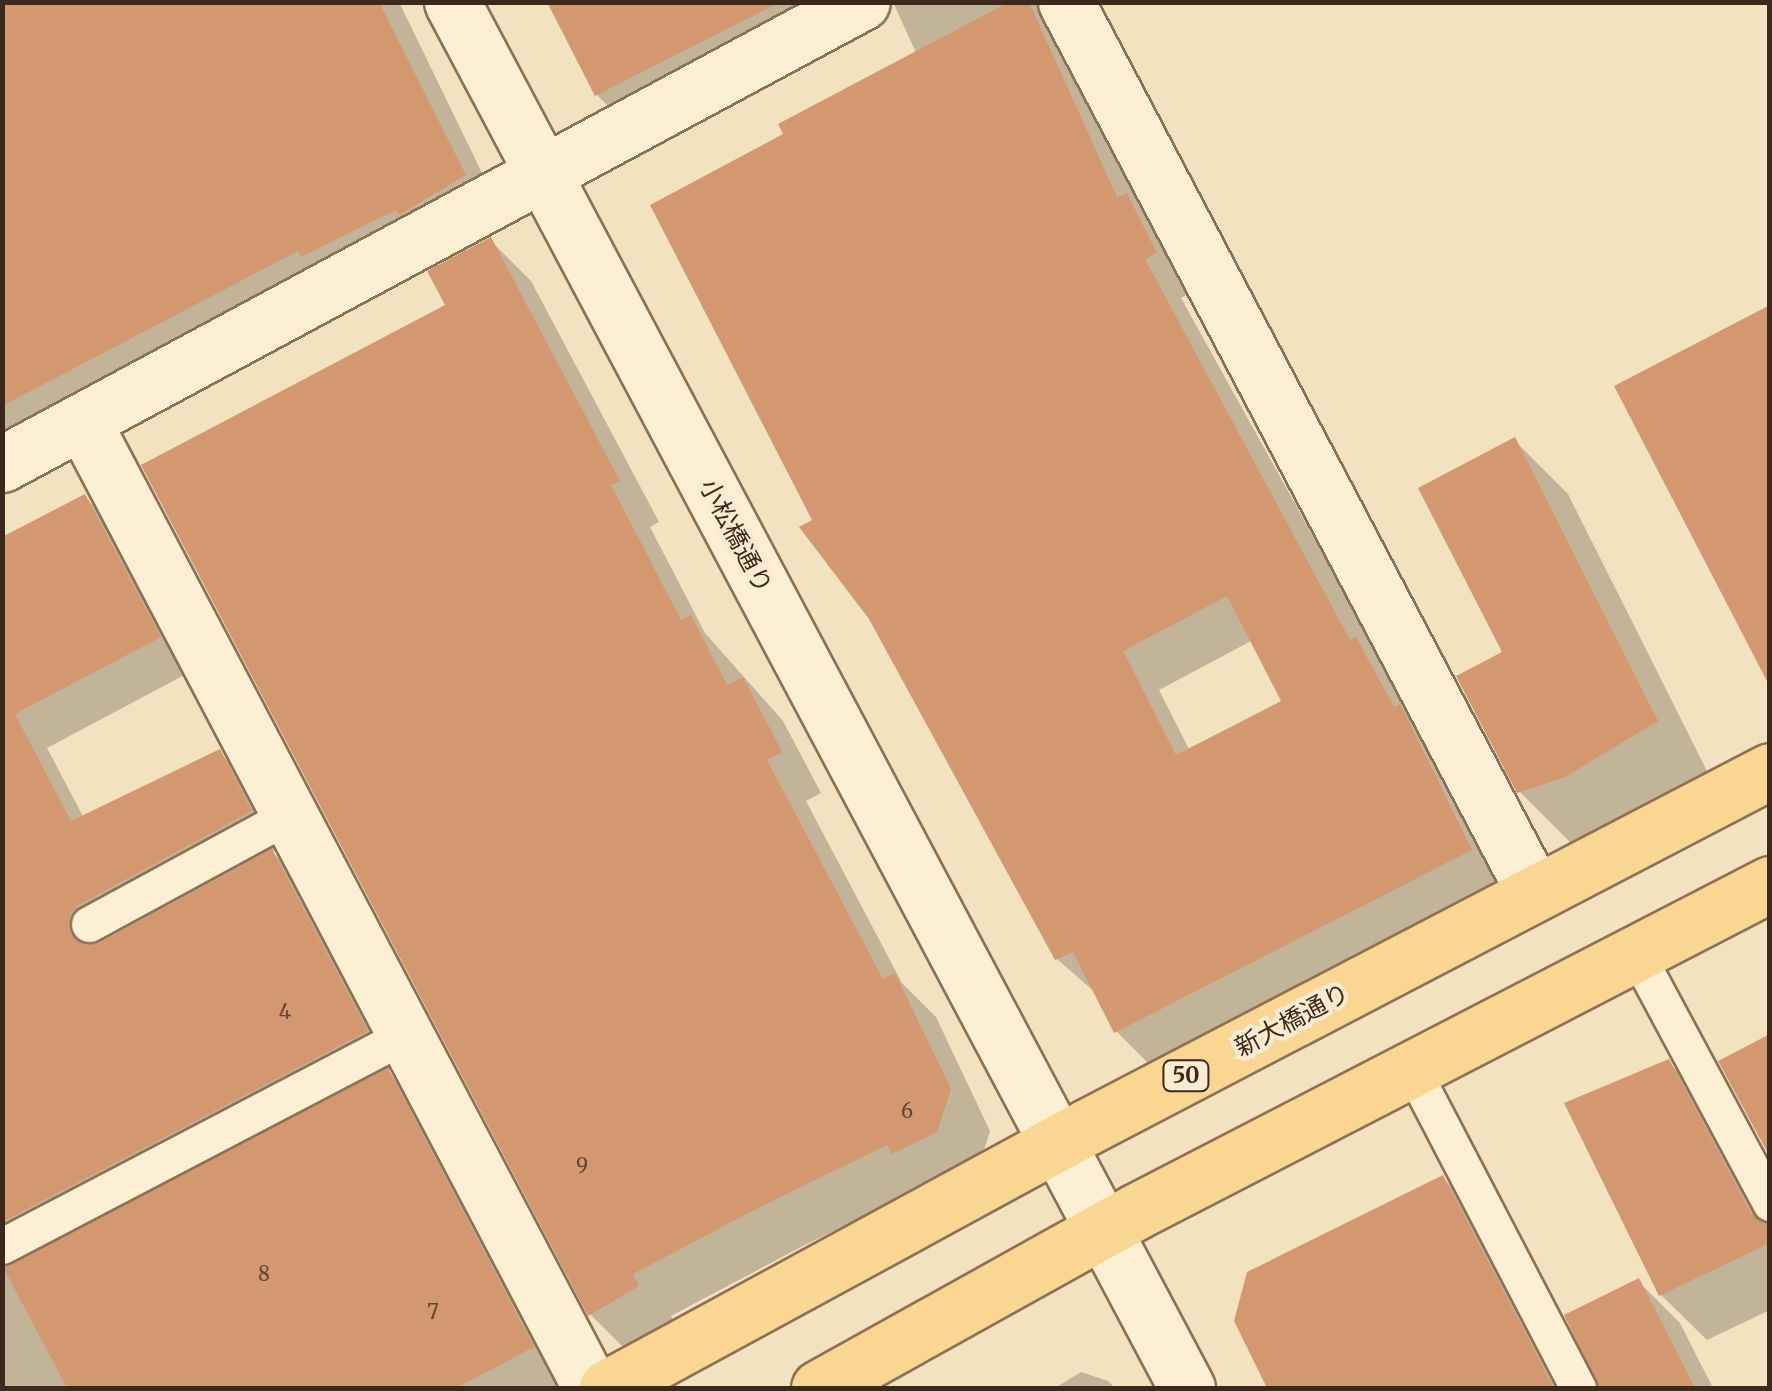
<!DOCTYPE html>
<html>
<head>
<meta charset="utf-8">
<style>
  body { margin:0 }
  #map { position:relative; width:1772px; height:1391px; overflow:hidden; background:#f2e2bf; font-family:Merriweather,"Noto Sans JP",serif }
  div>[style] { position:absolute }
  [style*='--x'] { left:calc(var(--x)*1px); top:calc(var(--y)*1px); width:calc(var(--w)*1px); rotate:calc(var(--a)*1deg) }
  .shadow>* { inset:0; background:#0003 }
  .building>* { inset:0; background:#d49871 }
  .roads { filter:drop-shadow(2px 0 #8d7155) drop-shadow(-2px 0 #8d7155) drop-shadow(0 2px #8d7155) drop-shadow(0 -2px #8d7155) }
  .lane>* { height:35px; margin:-17.5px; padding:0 17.5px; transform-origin:17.5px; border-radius:17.5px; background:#fcefd3 }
  .street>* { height:55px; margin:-27.5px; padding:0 27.5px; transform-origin:27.5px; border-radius:27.5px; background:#fcefd3 }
  .secondary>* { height:55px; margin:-27.5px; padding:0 27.5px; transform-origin:27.5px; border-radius:27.5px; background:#fcefd3 }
  .primary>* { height:55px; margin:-27.5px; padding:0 27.5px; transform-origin:27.5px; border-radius:27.5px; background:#f9d793 }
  span { translate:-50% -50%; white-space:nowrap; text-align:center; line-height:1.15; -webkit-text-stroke:8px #f9ecd0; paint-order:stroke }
  .number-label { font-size:20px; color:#614631 }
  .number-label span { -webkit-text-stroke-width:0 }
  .shield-label span { padding:2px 8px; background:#f9ecd0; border:2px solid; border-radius:8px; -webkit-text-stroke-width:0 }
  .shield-label { font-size:22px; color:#3b2a1c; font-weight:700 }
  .street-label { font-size:25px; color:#3b2a1c }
  .frame { position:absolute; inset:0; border:5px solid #3b2a1c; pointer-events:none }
</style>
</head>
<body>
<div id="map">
  <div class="shadow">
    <i style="clip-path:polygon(2px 2px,399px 2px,500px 210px,2px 459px)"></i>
    <i style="clip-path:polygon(547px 2px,872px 2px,635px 133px,597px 95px)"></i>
    <i style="clip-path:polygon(evenodd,893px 2px,1045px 2px,1142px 211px,1164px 233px,1193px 291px,1181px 298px,1508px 888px,1154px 1069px,1116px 1031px,1098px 995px,1057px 959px,815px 521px,786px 135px,917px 55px,893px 2px,1253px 640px,1285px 702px,1190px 751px,1159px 690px,1253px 640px)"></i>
    <i style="clip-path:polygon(490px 240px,531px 281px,659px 522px,650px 527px,705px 633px,783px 721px,821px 793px,806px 801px,902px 983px,936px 1017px,990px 1131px,977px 1172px,927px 1185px,803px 1246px,671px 1316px,678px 1328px,631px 1355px,590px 1314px,448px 306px)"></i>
    <i style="clip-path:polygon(1514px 440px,1568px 494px,1709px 775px,1573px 845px,1520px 792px,1505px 653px)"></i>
    <i style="clip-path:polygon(85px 497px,118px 530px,192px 671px,47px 748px,84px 818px,219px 752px,253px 786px,284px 845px,272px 852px,305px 885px,399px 1065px,387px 1071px,421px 1105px,566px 1381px,552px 1388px,2px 1388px,2px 540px)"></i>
    <i style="clip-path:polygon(1668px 1062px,1714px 1108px,1770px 1212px,1770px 1310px,1707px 1340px,1661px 1295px)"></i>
    <i style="clip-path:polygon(1443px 1178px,1484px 1220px,1574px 1388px,1270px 1388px,1236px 1321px)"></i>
    <i style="clip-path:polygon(1638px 1281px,1680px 1323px,1713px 1388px,1602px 1388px,1567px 1316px)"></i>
    <i style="clip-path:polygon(1081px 1372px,1108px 1381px,1115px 1388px,1055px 1388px)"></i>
  </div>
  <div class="building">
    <i style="clip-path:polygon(2px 2px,379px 2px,466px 175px,399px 215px,396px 210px,301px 257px,298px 251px,2px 406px)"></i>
    <i style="clip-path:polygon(547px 2px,780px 2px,595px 96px)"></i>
    <i style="clip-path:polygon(evenodd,1009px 2px,1029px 2px,1117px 197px,1127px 193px,1157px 253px,1145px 259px,1350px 640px,1356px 637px,1394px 707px,1400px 704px,1472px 850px,1114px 1033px,1073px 952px,1055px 960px,869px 619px,799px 527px,812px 520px,650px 205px,783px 134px,778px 124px,1009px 2px,1227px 596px,1281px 701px,1176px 755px,1123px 651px,1227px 596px)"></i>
    <i style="clip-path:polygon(491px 237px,620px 481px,611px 485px,681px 620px,691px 615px,727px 685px,743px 677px,782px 752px,767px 760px,883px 979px,895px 973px,951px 1089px,937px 1132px,892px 1154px,887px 1145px,762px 1206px,633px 1274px,639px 1286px,588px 1316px,141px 465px,445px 305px,427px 271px)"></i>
    <i style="clip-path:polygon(1770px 305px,1770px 687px,1614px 386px)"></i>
    <i style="clip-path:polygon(1515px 437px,1658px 721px,1565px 777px,1517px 793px,1456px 676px,1502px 652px,1418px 488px)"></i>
    <i style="clip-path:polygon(85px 494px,161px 637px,15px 714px,71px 821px,220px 749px,252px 811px,79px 905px,70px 914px,70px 933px,79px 942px,99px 943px,272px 849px,368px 1031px,2px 1222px,2px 537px)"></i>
    <i style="clip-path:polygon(1770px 1034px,1770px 1157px,1718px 1061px)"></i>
    <i style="clip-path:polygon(1669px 1059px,1751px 1213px,1770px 1224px,1770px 1243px,1659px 1296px,1564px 1103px)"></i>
    <i style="clip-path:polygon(388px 1068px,534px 1347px,456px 1388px,67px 1388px,3px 1267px)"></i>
    <i style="clip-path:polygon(1443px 1175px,1554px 1388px,1267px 1388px,1234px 1321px,1247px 1272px)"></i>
    <i style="clip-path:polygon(1639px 1278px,1695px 1388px,1599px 1388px,1564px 1315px)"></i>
  </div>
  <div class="roads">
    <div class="lane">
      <i style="--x:89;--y:924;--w:229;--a:-28.5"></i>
      <i style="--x:1636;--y:953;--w:284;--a:61.8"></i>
      <i style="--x:1412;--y:1069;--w:360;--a:62.5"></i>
      <i style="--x:2;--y:1246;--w:455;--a:-27.6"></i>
    </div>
    <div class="street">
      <i style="--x:1066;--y:2;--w:1006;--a:62.26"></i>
      <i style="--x:83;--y:422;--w:1091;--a:62.26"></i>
      <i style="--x:2;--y:464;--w:976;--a:-28.25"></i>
    </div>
    <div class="secondary">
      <i style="--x:452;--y:2;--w:1569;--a:62.06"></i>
    </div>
    <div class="primary">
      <i style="--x:607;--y:1388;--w:546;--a:-28.54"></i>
      <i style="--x:1087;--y:1127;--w:770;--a:-27.53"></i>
      <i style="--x:819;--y:1388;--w:362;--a:-29.1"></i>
      <i style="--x:1135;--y:1212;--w:715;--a:-27.32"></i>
    </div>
  </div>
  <div class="number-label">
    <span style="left:285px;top:1011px">4</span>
    <span style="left:907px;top:1110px">6</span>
    <span style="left:582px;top:1165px">9</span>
    <span style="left:264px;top:1273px">8</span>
    <span style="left:433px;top:1311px">7</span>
  </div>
  <div class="shield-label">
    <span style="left:1186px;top:1076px">50</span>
  </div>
  <div class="street-label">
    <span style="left:736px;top:536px;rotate:62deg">小松橋通り</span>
    <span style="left:1292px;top:1020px;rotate:-28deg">新大橋通り</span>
  </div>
  <div class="frame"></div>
</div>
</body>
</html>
